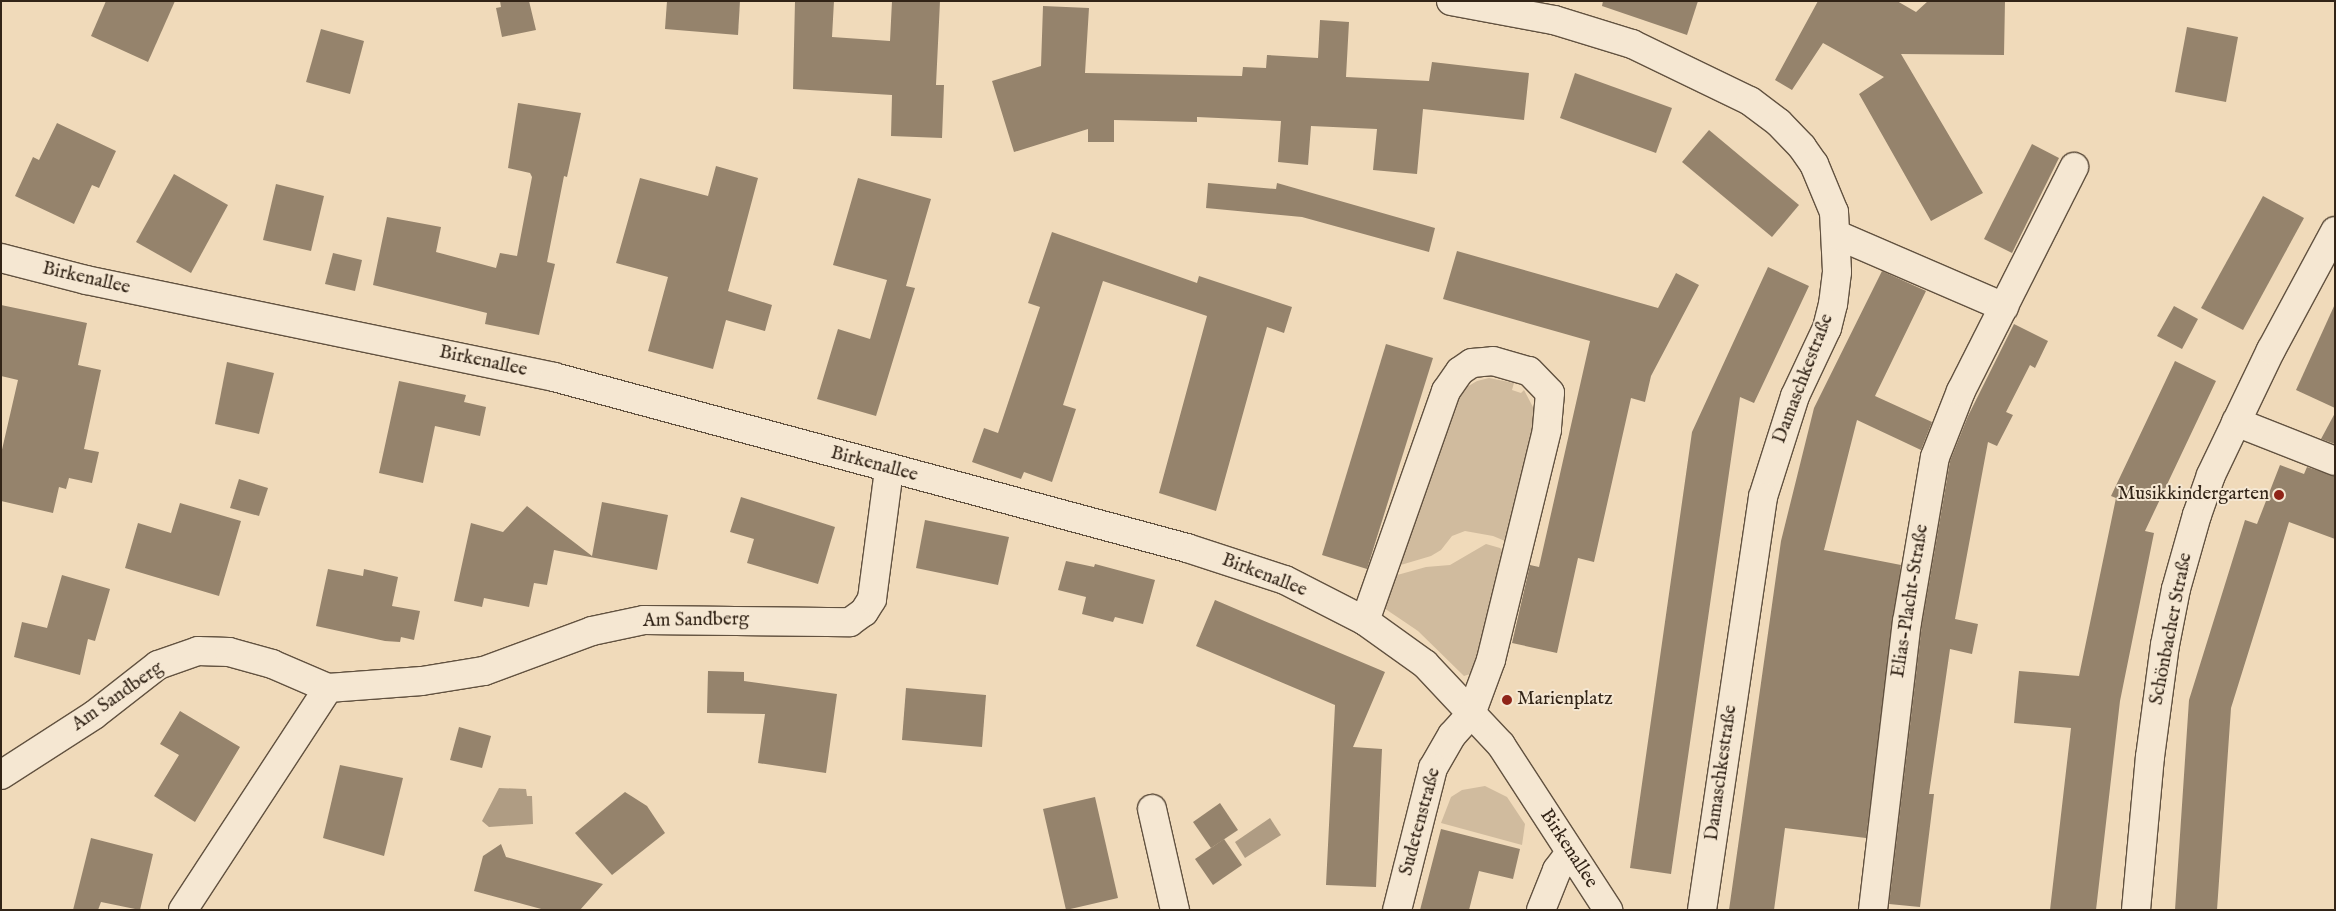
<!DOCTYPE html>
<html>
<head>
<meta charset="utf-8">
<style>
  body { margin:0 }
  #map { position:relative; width:2336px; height:911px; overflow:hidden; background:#f0daba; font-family:"IM FELL English",serif }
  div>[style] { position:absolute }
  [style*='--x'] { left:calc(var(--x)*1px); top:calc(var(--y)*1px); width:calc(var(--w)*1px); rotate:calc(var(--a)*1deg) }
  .green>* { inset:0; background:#d0bb9e }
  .water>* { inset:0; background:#af9c83 }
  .building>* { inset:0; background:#95836c }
  .roads { filter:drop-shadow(1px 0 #625240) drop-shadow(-1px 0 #625240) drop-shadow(0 1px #625240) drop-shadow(0 -1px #625240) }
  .minor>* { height:28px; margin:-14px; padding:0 14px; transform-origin:14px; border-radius:14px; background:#f5e7d2 }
  .dots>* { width:14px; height:14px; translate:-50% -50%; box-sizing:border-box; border:2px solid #f5e7d2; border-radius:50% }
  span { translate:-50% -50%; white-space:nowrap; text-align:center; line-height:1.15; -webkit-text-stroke:4px #f5e7d2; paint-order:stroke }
  .street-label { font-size:19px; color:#322417 }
  .poi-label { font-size:19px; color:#322417 }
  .right { translate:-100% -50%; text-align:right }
  .left { translate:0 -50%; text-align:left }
  .frame { position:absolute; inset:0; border:2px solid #322417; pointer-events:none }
</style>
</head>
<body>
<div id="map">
  <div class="green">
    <i style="clip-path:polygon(1489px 378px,1514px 383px,1512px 390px,1521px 393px,1524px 390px,1535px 411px,1535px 423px,1510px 543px,1493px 536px,1465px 531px,1452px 536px,1441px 550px,1431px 556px,1394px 567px,1460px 391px,1477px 381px)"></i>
    <i style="clip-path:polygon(1486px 544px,1500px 548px,1507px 555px,1484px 653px,1473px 673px,1464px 676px,1418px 631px,1384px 608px,1390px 577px,1426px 567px,1450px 565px)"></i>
    <i style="clip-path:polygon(1485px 786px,1507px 797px,1525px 824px,1522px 845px,1441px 823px,1451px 797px,1462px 790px)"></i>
  </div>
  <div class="water">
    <i style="clip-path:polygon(499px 788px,526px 789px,527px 796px,532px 796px,533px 824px,489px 827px,482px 821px)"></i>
    <i style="clip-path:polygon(1270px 818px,1281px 835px,1245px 858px,1235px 842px)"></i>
  </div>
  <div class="building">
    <i style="clip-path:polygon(106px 1px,175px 1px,148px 62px,91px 36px)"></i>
    <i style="clip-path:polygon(500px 1px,529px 1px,536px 30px,502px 37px,496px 8px,501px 7px)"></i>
    <i style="clip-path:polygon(667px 1px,740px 1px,738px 35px,665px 29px)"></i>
    <i style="clip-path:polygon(795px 1px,834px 1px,832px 37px,890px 41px,892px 1px,940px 1px,936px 85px,944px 85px,942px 138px,891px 136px,892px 95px,793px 89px)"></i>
    <i style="clip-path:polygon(1603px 1px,1698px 1px,1687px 35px,1602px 6px)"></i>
    <i style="clip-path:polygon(1818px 1px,1897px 1px,1916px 12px,1928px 1px,2005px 1px,2004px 55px,1901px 54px,1983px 193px,1931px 221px,1859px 94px,1884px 77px,1823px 43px,1792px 90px,1775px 80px)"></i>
    <i style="clip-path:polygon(1043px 6px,1089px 8px,1085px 73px,1242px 76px,1243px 67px,1266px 68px,1267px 55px,1318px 58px,1320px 20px,1349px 22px,1346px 77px,1429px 81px,1432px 62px,1529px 73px,1524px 120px,1423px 109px,1417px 174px,1373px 170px,1377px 129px,1311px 126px,1308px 165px,1278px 162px,1281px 121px,1197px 117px,1197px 122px,1114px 120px,1114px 142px,1088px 142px,1088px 129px,1014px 152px,992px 81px,1041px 66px)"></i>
    <i style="clip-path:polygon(2187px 27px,2238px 37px,2226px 102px,2175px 92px)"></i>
    <i style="clip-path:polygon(321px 29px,364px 41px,350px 94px,306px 82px)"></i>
    <i style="clip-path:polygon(1575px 73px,1672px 108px,1656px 153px,1560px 118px)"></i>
    <i style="clip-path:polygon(518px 103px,581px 113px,567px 177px,564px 176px,547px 262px,555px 264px,539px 335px,485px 324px,487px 313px,373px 285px,387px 217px,441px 227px,436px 252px,496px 268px,500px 253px,517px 256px,532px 177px,530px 173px,508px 168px)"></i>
    <i style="clip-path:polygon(57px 123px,116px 151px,99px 188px,92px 185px,74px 224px,15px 196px,33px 157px,39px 160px)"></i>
    <i style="clip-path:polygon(1709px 130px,1799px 205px,1772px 237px,1682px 162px)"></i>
    <i style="clip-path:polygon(2032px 144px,2059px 158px,2012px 253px,1984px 239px)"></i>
    <i style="clip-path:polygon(716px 166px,758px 178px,728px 291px,772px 305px,765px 331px,726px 320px,713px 369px,648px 351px,668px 277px,616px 263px,640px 178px,708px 196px)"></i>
    <i style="clip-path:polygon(174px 174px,228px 205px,191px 273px,136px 242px)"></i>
    <i style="clip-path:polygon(858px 178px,931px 199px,906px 286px,915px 288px,876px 416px,817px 399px,838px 329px,870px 339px,887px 280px,833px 265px)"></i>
    <i style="clip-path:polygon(1208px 183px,1276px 189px,1277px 183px,1435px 228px,1429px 252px,1302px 217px,1206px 208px)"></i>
    <i style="clip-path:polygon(276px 184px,324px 196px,311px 251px,263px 240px)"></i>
    <i style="clip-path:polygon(2263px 196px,2304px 218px,2243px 330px,2201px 308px)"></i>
    <i style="clip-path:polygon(1052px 232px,1197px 283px,1199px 276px,1292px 307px,1284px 333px,1267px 327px,1216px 511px,1159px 493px,1207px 316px,1103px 281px,1063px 405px,1076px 409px,1052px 482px,1024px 472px,1021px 479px,972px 462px,984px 428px,998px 433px,1040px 307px,1028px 303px)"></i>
    <i style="clip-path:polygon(1457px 251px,1658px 308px,1676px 273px,1699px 285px,1651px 376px,1645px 402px,1631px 398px,1594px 562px,1578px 558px,1557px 653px,1512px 643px,1530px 565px,1539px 567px,1590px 341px,1443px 299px)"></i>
    <i style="clip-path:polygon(333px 253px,362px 260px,355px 291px,325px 284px)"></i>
    <i style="clip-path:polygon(1768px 267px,1809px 286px,1754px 403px,1740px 397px,1671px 874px,1630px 868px,1692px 432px)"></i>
    <i style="clip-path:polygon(1882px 271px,1926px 291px,1875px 396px,1932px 422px,1921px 450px,1857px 420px,1824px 550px,1901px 565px,1866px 838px,1785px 828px,1774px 910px,1729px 910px,1781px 541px,1814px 408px)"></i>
    <i style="clip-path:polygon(2335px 304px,2335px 408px,2296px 390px)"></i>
    <i style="clip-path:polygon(1px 305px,87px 323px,78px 365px,101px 370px,84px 449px,99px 452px,92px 483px,69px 478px,66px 489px,59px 487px,53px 513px,1px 501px,1px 454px,18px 380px,1px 376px)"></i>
    <i style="clip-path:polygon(2174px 306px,2198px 319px,2182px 349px,2157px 336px)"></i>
    <i style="clip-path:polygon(2014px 324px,2048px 341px,2035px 368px,2030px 365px,2006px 412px,2013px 415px,1997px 446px,1988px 442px,1955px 619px,1978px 624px,1972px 654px,1950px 649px,1929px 794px,1934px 794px,1920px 907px,1889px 904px,1922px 624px,1950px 461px,1968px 416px)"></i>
    <i style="clip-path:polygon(1386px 344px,1433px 358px,1367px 569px,1322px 555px)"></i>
    <i style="clip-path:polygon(2175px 361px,2216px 381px,2145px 531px,2154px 533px,2120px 701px,2096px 910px,2050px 910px,2071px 728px,2014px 723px,2019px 671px,2079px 676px,2116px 498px,2111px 496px)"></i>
    <i style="clip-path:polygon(227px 362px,274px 373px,259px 434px,215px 424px)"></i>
    <i style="clip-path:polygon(399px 381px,466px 395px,464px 402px,486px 407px,480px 436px,435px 426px,423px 483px,379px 473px)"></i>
    <i style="clip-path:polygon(2335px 413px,2335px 444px,2321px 439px)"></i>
    <i style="clip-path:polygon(2280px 465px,2304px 474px,2307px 467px,2335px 476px,2335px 539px,2289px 522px,2231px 708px,2217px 910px,2175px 910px,2189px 700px,2245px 520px,2257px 524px)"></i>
    <i style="clip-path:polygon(239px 479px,268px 488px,259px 516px,230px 508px)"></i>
    <i style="clip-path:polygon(741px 497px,835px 527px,818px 584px,747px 563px,754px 539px,730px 532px)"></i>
    <i style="clip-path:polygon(602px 502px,668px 515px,657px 570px,554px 550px,547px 585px,534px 583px,529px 607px,484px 598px,482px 607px,454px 601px,471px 523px,503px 532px,527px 506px,592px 556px)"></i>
    <i style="clip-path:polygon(180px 503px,241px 521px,219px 596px,125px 568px,138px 523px,171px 533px)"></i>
    <i style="clip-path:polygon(925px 520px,1009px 537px,998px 585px,916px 568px)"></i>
    <i style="clip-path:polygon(1066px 561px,1094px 567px,1095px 564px,1155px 580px,1143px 624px,1115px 617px,1113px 622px,1082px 614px,1086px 597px,1058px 590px)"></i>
    <i style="clip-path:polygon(328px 569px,363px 576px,364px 569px,398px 577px,392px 606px,420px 611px,414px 640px,401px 637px,400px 642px,385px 641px,316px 626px)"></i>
    <i style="clip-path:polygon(62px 575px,110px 589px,95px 641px,88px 639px,80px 675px,14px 657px,22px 622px,47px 628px)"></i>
    <i style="clip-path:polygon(1215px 600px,1385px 672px,1353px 747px,1382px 749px,1376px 887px,1326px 885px,1335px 705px,1196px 646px)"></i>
    <i style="clip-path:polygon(708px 671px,744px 672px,744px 681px,837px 694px,826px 773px,758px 763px,765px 714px,707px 713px)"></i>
    <i style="clip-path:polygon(906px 688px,986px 695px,982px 747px,902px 740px)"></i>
    <i style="clip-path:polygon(180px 711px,240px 747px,195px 822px,154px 796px,179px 755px,160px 744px)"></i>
    <i style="clip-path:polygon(459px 727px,491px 736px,482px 768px,450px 760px)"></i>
    <i style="clip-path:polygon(340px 765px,403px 778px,384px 856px,323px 838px)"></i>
    <i style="clip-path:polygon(625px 792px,647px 806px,665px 833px,612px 875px,575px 833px)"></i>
    <i style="clip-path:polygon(1095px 797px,1118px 898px,1066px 910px,1043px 809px)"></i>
    <i style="clip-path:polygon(1220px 803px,1238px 830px,1211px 848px,1193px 822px)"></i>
    <i style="clip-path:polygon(1441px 829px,1520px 849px,1513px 879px,1479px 871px,1469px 910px,1420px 910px)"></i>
    <i style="clip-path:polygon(91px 838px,153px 854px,140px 910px,101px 902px,98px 910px,73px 910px)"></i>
    <i style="clip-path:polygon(1224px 839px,1242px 865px,1213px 885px,1195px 859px)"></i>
    <i style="clip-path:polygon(501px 844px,506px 857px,603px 884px,580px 910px,545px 910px,474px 891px,483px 856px)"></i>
  </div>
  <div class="roads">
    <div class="minor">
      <i style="--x:1451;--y:1;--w:105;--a:10.5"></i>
      <i style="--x:1554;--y:20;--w:82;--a:17.1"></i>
      <i style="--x:1632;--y:44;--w:131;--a:25.8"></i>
      <i style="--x:1750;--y:101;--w:36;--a:37"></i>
      <i style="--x:1779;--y:123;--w:33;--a:46"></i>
      <i style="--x:1802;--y:147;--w:21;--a:55"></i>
      <i style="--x:1814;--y:164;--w:52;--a:67.4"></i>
      <i style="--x:1834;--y:212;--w:60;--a:87.1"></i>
      <i style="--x:1837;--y:272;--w:32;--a:97"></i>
      <i style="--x:1833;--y:304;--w:25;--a:104"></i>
      <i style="--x:1827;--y:328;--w:75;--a:115.2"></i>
      <i style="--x:1795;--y:396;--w:106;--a:107.6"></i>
      <i style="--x:1763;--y:497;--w:417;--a:98.4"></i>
      <i style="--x:1837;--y:235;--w:182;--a:23.3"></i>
      <i style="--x:1;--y:258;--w:88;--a:14.5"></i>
      <i style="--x:86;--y:280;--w:478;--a:11.7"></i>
      <i style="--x:554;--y:377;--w:656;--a:15.12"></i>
      <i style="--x:1187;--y:548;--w:103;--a:18.1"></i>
      <i style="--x:1285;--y:580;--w:90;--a:27.1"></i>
      <i style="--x:1365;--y:621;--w:74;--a:35.6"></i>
      <i style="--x:1425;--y:664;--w:111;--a:46.8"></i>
      <i style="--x:1501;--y:745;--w:197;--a:57"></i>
      <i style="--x:2236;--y:422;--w:106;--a:21.5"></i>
      <i style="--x:1365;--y:621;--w:244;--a:-70.6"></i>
      <i style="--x:1446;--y:391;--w:24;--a:-55"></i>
      <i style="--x:1460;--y:371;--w:14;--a:-34"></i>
      <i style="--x:1472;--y:363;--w:21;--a:-5"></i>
      <i style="--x:1493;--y:361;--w:37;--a:16"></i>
      <i style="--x:1529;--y:371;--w:30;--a:46"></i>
      <i style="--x:1550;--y:393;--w:37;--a:95"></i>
      <i style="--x:1547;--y:430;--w:237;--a:103.7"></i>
      <i style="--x:1491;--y:660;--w:58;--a:110.3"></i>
      <i style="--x:1471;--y:714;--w:28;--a:132"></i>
      <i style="--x:1452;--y:735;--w:38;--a:120"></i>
      <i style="--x:1433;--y:768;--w:146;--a:104.2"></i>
      <i style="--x:1;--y:775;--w:111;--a:-32.8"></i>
      <i style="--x:94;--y:715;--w:81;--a:-38"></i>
      <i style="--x:158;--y:665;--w:42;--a:-19.3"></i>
      <i style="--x:198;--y:651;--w:31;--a:2"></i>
      <i style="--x:229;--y:652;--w:45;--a:15.6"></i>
      <i style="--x:272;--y:664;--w:61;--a:23.2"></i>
      <i style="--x:1152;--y:809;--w:104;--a:77.2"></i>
      <i style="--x:183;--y:910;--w:265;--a:-56.8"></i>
      <i style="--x:328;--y:688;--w:94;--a:-4.3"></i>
      <i style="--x:422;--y:681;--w:63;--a:-9.2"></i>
      <i style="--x:484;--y:671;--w:115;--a:-20.3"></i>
      <i style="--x:592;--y:631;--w:53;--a:-11.9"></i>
      <i style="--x:644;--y:620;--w:206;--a:0.6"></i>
      <i style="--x:850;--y:622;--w:17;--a:-36"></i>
      <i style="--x:864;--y:612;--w:15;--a:-58"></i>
      <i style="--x:872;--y:599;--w:131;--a:-82.5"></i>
      <i style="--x:1541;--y:910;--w:43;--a:-68.2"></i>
      <i style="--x:1557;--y:870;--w:21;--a:-53"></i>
      <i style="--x:1873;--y:910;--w:290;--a:-83.3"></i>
      <i style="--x:1907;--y:622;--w:167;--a:-80.4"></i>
      <i style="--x:1935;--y:457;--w:71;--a:-68.5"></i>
      <i style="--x:1961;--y:391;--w:251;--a:-63.2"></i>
      <i style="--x:2136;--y:910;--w:154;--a:-84.8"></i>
      <i style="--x:2150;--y:757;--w:113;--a:-82.4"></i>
      <i style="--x:2165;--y:645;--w:57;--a:-78.9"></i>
      <i style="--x:2176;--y:589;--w:77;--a:-74.2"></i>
      <i style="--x:2197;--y:515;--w:42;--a:-70.7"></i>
      <i style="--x:2211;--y:475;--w:139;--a:-64.4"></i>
      <i style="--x:2271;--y:350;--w:135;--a:-61.7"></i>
    </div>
  </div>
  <div class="dots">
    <i style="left:2279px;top:495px;background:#8f2418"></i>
    <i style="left:1507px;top:700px;background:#8f2418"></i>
  </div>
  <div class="street-label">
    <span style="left:86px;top:279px;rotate:13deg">Birkenallee</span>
    <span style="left:483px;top:362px;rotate:12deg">Birkenallee</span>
    <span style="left:1804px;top:379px;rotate:-69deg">Damaschkestraße</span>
    <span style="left:874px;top:465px;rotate:15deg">Birkenallee</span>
    <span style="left:1264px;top:576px;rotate:21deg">Birkenallee</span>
    <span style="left:1911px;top:601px;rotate:-81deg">Elias-Placht-Straße</span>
    <span style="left:696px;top:621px;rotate:-1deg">Am Sandberg</span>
    <span style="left:2172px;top:629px;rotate:-79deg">Schönbacher Straße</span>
    <span style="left:118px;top:697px;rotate:-35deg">Am Sandberg</span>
    <span style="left:1722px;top:773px;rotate:-82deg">Damaschkestraße</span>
    <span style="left:1421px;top:822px;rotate:-75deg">Sudetenstraße</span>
    <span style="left:1568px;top:849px;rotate:57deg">Birkenallee</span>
  </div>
  <div class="poi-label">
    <span class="right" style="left:2269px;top:495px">Musikkindergarten</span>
    <span class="left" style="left:1517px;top:700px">Marienplatz</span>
  </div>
  <div class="frame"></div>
</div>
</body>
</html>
